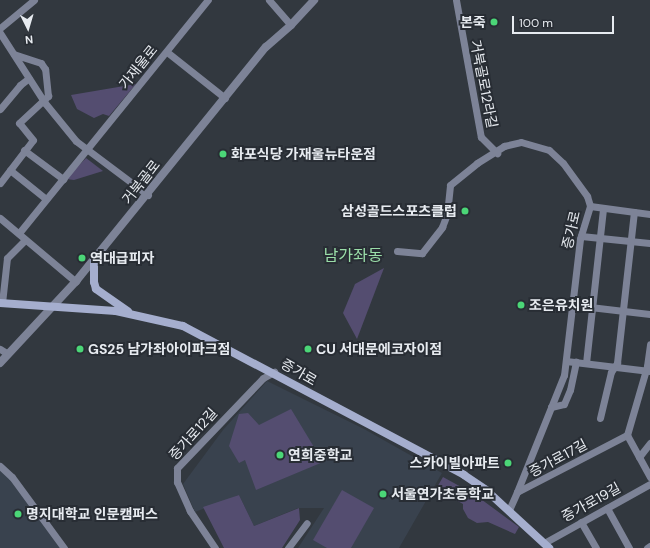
<!DOCTYPE html>
<html>
<head>
<meta charset="utf-8">
<style>
  body { margin:0 }
  #map { position:relative; width:650px; height:548px; overflow:hidden; background:#32383f; font-family:"DM Sans","Noto Sans KR",sans-serif }
  div>[style] { position:absolute }
  [style*='--x'] { left:calc(var(--x)*1px); top:calc(var(--y)*1px); width:calc(var(--w)*1px); rotate:calc(var(--a)*1deg) }
  .built>* { inset:0; background:#39424e }
  .green>* { inset:0; background:#544d70 }
  .minor>* { height:7px; margin:-3.5px; padding:0 3.5px; transform-origin:3.5px; border-radius:3.5px; background:#7d8397 }
  .tertiary>* { height:8px; margin:-4px; padding:0 4px; transform-origin:4px; border-radius:4px; background:#7d8397 }
  .secondary>* { height:8px; margin:-4px; padding:0 4px; transform-origin:4px; border-radius:4px; background:#a5aece }
  .dots>* { width:11px; height:11px; translate:-50% -50%; box-sizing:border-box; border:2px solid #282d34; border-radius:50% }
  span { translate:-50% -50%; white-space:nowrap; text-align:center; line-height:1.15; -webkit-text-stroke:4px #282d34; paint-order:stroke }
  .poi-label { font-size:14px; color:#e7ebf0; font-weight:700 }
  .right { translate:-100% -50%; text-align:right }
  .left { translate:0 -50%; text-align:left }
  .street-label { font-size:14px; color:#e7ebf0 }
  .quarter-label { font-size:16px; color:#9adda8 }
  .north { position:absolute; left:8px; top:8px; width:40px; height:40px; -webkit-text-stroke:3px #282d34; paint-order:stroke; rotate:175deg; font-size:11px; font-weight:700; line-height:16px; text-align:center; color:#e7ebf0 }
  .north::after { content:''; display:block; margin:auto; width:14px; height:18px; background:#e7ebf0; clip-path:polygon(50% 0,100% 100%,50% 72%,0 100%) }
  .scale { position:absolute; left:512px; top:16px; width:102px; height:18px; box-sizing:border-box; border:2px solid #e7ebf0; border-top:0; padding-left:5px; font-size:12px; line-height:14px; white-space:nowrap; color:#e7ebf0; -webkit-text-stroke:3px #282d34; paint-order:stroke }
</style>
</head>
<body>
<div id="map">
  <div class="built">
    <i style="clip-path:polygon(267px 381px,364px 429px,442px 473px,399px 548px,298px 548px,324px 508px,298px 508px,254px 526px,239px 495px,195px 512px,183px 484px,223px 430px)"></i>
    <i style="clip-path:polygon(0 470px,11px 480px,62px 548px,0 548px)"></i>
  </div>
  <div class="green">
    <i style="clip-path:polygon(136px 84px,109px 116px,103px 114px,94px 118px,77px 109px,71px 95px)"></i>
    <i style="clip-path:polygon(86px 158px,103px 171px,74px 180px,66px 179px)"></i>
    <i style="clip-path:polygon(384px 268px,357px 339px,343px 313px,355px 284px)"></i>
    <i style="clip-path:polygon(291px 409px,323px 462px,256px 490px,245px 460px,239px 463px,229px 446px,239px 414px,248px 413px,259px 425px)"></i>
    <i style="clip-path:polygon(443px 477px,474px 494px,519px 527px,515px 534px,488px 522px,477px 523px,468px 518px,463px 509px,463px 504px,436px 489px)"></i>
    <i style="clip-path:polygon(342px 490px,374px 508px,351px 548px,327px 548px,313px 540px)"></i>
    <i style="clip-path:polygon(239px 495px,254px 526px,299px 508px,300px 520px,282px 548px,224px 548px,203px 507px)"></i>
  </div>
  <div class="minor">
    <i style="--x:269;--y:0;--w:33;--a:49"></i>
    <i style="--x:456;--y:0;--w:139;--a:79.7"></i>
    <i style="--x:481;--y:137;--w:23;--a:45"></i>
    <i style="--x:0;--y:28;--w:44;--a:-39.5"></i>
    <i style="--x:0;--y:33;--w:83;--a:57.3"></i>
    <i style="--x:45;--y:103;--w:49;--a:50.8"></i>
    <i style="--x:76;--y:141;--w:90;--a:36.9"></i>
    <i style="--x:167;--y:52;--w:74;--a:38.4"></i>
    <i style="--x:0;--y:109;--w:31;--a:-50"></i>
    <i style="--x:20;--y:85;--w:11;--a:-38"></i>
    <i style="--x:24;--y:150;--w:49;--a:36.6"></i>
    <i style="--x:10;--y:170;--w:46;--a:38.9"></i>
    <i style="--x:0;--y:183;--w:54;--a:-52.5"></i>
    <i style="--x:33;--y:140;--w:22;--a:-129"></i>
    <i style="--x:19;--y:123;--w:40;--a:-43"></i>
    <i style="--x:48;--y:96;--w:27;--a:-96"></i>
    <i style="--x:45;--y:69;--w:7;--a:-124"></i>
    <i style="--x:41;--y:63;--w:28;--a:-162"></i>
    <i style="--x:590;--y:206;--w:61;--a:7.6"></i>
    <i style="--x:0;--y:218;--w:99;--a:40.1"></i>
    <i style="--x:19;--y:233;--w:300;--a:-51"></i>
    <i style="--x:581;--y:236;--w:69;--a:5.8"></i>
    <i style="--x:397;--y:251;--w:25;--a:5"></i>
    <i style="--x:422;--y:253;--w:33;--a:-52"></i>
    <i style="--x:442;--y:227;--w:14;--a:-69"></i>
    <i style="--x:447;--y:214;--w:29;--a:-84"></i>
    <i style="--x:450;--y:185;--w:35;--a:-39"></i>
    <i style="--x:477;--y:163;--w:32;--a:-32"></i>
    <i style="--x:504;--y:146;--w:17;--a:-13"></i>
    <i style="--x:521;--y:142;--w:29;--a:16"></i>
    <i style="--x:549;--y:150;--w:19;--a:43"></i>
    <i style="--x:563;--y:163;--w:41;--a:54"></i>
    <i style="--x:587;--y:196;--w:10;--a:73"></i>
    <i style="--x:590;--y:206;--w:34;--a:107"></i>
    <i style="--x:580;--y:239;--w:137;--a:96.7"></i>
    <i style="--x:564;--y:375;--w:126;--a:111.9"></i>
    <i style="--x:2;--y:303;--w:45;--a:-83.7"></i>
    <i style="--x:7;--y:258;--w:25;--a:-45"></i>
    <i style="--x:573;--y:305;--w:78;--a:6.7"></i>
    <i style="--x:0;--y:349;--w:9;--a:32"></i>
    <i style="--x:566;--y:361;--w:84;--a:6.9"></i>
    <i style="--x:586;--y:363;--w:156;--a:-83.7"></i>
    <i style="--x:551;--y:407;--w:13;--a:-13"></i>
    <i style="--x:564;--y:404;--w:15;--a:-67"></i>
    <i style="--x:570;--y:390;--w:29;--a:-78"></i>
    <i style="--x:600;--y:418;--w:47;--a:-76.6"></i>
    <i style="--x:611;--y:372;--w:11;--a:-56"></i>
    <i style="--x:617;--y:363;--w:152;--a:-83.6"></i>
    <i style="--x:627;--y:435;--w:72;--a:-73.8"></i>
    <i style="--x:647;--y:366;--w:22;--a:-82"></i>
    <i style="--x:639;--y:457;--w:18;--a:-52"></i>
    <i style="--x:0;--y:466;--w:16;--a:43"></i>
    <i style="--x:12;--y:477;--w:88;--a:53.8"></i>
    <i style="--x:607;--y:508;--w:46;--a:61.2"></i>
    <i style="--x:509;--y:510;--w:20;--a:-66"></i>
    <i style="--x:517;--y:492;--w:124;--a:-27.4"></i>
    <i style="--x:627;--y:435;--w:48;--a:61.3"></i>
    <i style="--x:581;--y:522;--w:30;--a:60"></i>
    <i style="--x:544;--y:543;--w:121;--a:-29.1"></i>
    <i style="--x:215;--y:548;--w:45;--a:-124"></i>
    <i style="--x:190;--y:511;--w:32;--a:-114"></i>
    <i style="--x:177;--y:482;--w:14;--a:-90"></i>
    <i style="--x:177;--y:468;--w:124;--a:-46.3"></i>
    <i style="--x:263;--y:378;--w:13;--a:-29"></i>
    <i style="--x:288;--y:548;--w:31;--a:-53"></i>
    <i style="--x:647;--y:548;--w:4;--a:-34"></i>
  </div>
  <div class="tertiary">
    <i style="--x:0;--y:363;--w:113;--a:-47.1"></i>
    <i style="--x:77;--y:280;--w:300;--a:-51"></i>
    <i style="--x:266;--y:47;--w:33;--a:-41"></i>
    <i style="--x:291;--y:25;--w:34;--a:-47"></i>
  </div>
  <div class="secondary">
    <i style="--x:94;--y:260;--w:22;--a:90"></i>
    <i style="--x:94;--y:282;--w:7;--a:74"></i>
    <i style="--x:96;--y:289;--w:39;--a:35"></i>
    <i style="--x:0;--y:303;--w:116;--a:3.9"></i>
    <i style="--x:116;--y:311;--w:69;--a:12.6"></i>
    <i style="--x:183;--y:326;--w:318;--a:27.9"></i>
    <i style="--x:464;--y:475;--w:27;--a:34"></i>
    <i style="--x:486;--y:490;--w:86;--a:42.6"></i>
  </div>
  <div class="dots">
    <i style="left:494px;top:22px;background:#4bd677"></i>
    <i style="left:223px;top:154px;background:#4bd677"></i>
    <i style="left:465px;top:211px;background:#4bd677"></i>
    <i style="left:82px;top:258px;background:#4bd677"></i>
    <i style="left:521px;top:305px;background:#4bd677"></i>
    <i style="left:80px;top:349px;background:#4bd677"></i>
    <i style="left:308px;top:349px;background:#4bd677"></i>
    <i style="left:280px;top:455px;background:#4bd677"></i>
    <i style="left:508px;top:463px;background:#4bd677"></i>
    <i style="left:383px;top:494px;background:#4bd677"></i>
    <i style="left:18px;top:514px;background:#4bd677"></i>
  </div>
  <div class="poi-label">
    <span class="right" style="left:486px;top:22px">본죽</span>
    <span class="left" style="left:231px;top:154px">화포식당 가재울뉴타운점</span>
    <span class="right" style="left:457px;top:211px">삼성골드스포츠클럽</span>
    <span class="left" style="left:90px;top:258px">역대급피자</span>
    <span class="left" style="left:529px;top:305px">조은유치원</span>
    <span class="left" style="left:88px;top:349px">GS25 남가좌아이파크점</span>
    <span class="left" style="left:316px;top:349px">CU 서대문에코자이점</span>
    <span class="left" style="left:288px;top:455px">연희중학교</span>
    <span class="right" style="left:500px;top:463px">스카이빌아파트</span>
    <span class="left" style="left:391px;top:494px">서울연가초등학교</span>
    <span class="left" style="left:26px;top:514px">명지대학교 인문캠퍼스</span>
  </div>
  <div class="street-label">
    <span style="left:138px;top:67px;rotate:-51deg">가재울로</span>
    <span style="left:484px;top:84px;rotate:79deg">거북골로12라길</span>
    <span style="left:141px;top:182px;rotate:-52deg">거북골로</span>
    <span style="left:571px;top:230px;rotate:-77deg">증가로</span>
    <span style="left:299px;top:372px;rotate:30deg">증가로</span>
    <span style="left:193px;top:434px;rotate:-48deg">증가로12길</span>
    <span style="left:558px;top:458px;rotate:-28deg">증가로17길</span>
    <span style="left:591px;top:502px;rotate:-29deg">증가로19길</span>
  </div>
  <div class="quarter-label">
    <span style="left:353px;top:256px">남가좌동</span>
  </div>
  <div class="north">N</div>
  <div class="scale">100 m</div>
</div>
</body>
</html>
